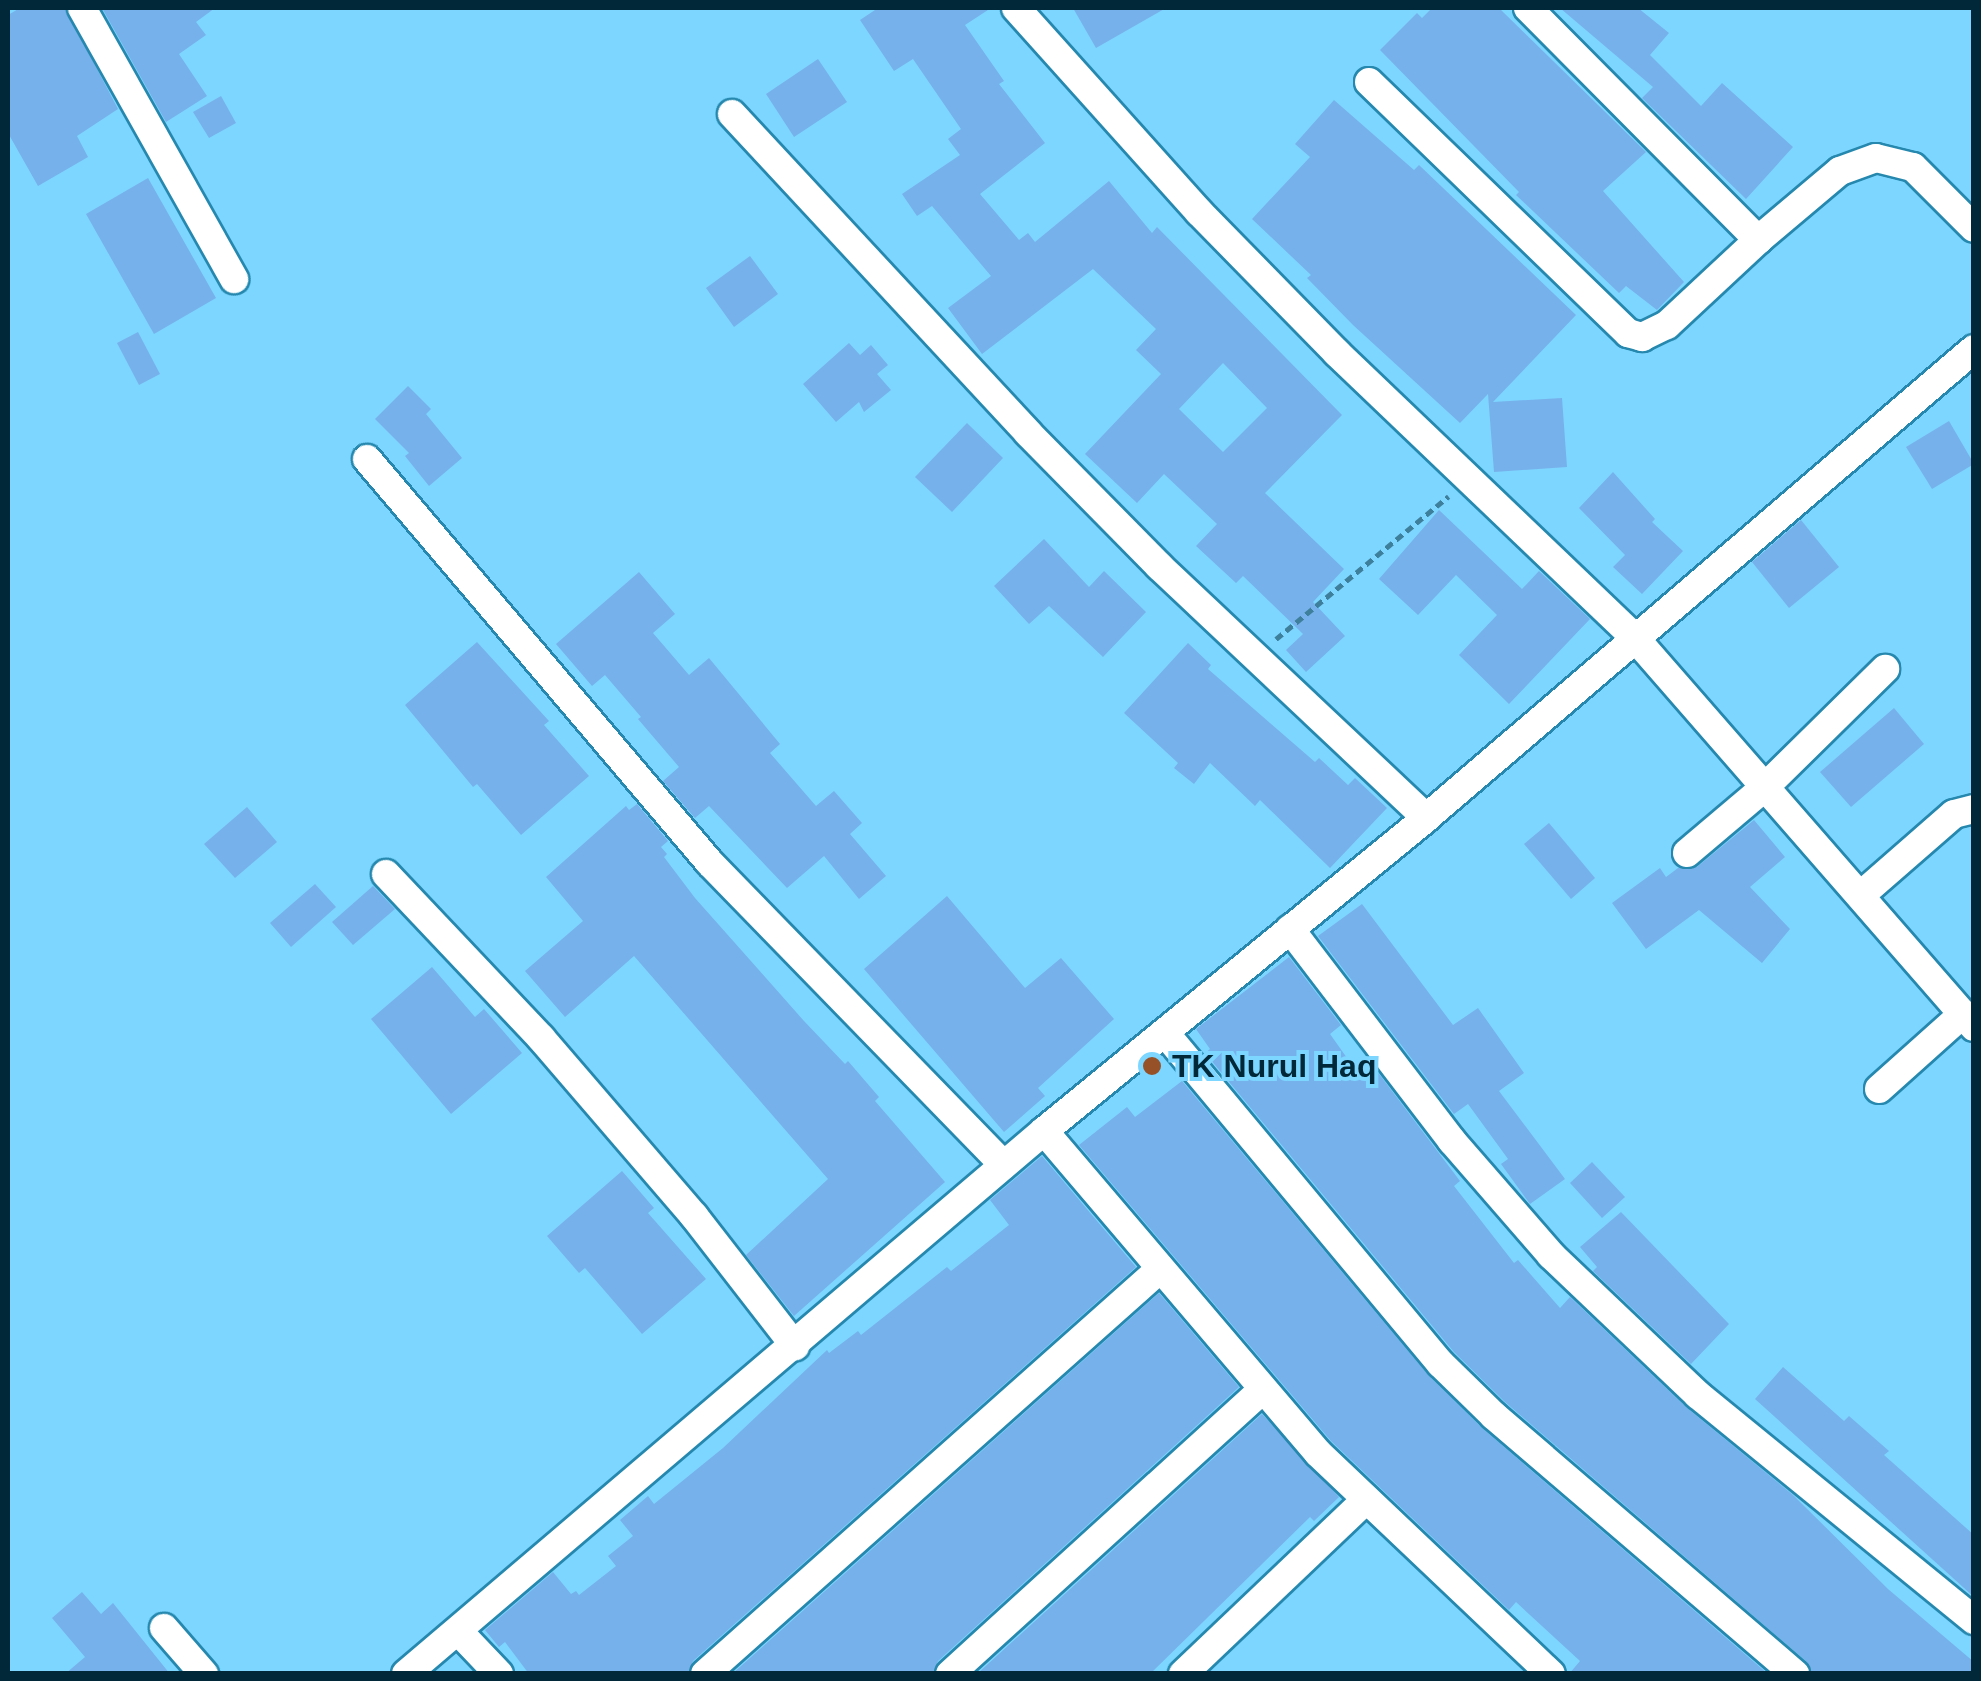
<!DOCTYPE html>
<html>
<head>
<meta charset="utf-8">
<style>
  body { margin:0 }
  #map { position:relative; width:1981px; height:1681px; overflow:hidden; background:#7cd6ff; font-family:Arial,sans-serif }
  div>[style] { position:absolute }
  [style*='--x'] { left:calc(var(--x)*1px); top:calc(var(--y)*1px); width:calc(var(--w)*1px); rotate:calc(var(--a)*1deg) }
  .building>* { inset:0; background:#77b1eb }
  .path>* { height:5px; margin-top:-2.5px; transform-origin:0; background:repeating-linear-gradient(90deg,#3e7f9c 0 8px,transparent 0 13px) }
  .roads { filter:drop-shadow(2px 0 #2688ae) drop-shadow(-2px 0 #2688ae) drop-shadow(0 2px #2688ae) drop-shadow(0 -2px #2688ae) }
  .street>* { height:28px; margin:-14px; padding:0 14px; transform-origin:14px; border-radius:14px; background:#fff }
  .dots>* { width:28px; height:28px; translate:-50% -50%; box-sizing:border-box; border:5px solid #7cd6ff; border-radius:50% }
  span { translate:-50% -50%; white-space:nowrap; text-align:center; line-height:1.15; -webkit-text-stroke:8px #7cd6ff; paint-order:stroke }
  .poi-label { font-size:32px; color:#002838; font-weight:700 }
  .left { translate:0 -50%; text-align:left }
  .frame { position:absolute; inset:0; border:10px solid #002838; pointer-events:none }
</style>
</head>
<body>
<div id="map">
  <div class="building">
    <i style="clip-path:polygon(20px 8px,65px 8px,118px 109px,77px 136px,88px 157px,38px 186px,8px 133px,8px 15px)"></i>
    <i style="clip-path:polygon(102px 8px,215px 8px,196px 22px,206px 35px,179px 54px,207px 96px,166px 122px)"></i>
    <i style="clip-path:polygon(evenodd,878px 8px,991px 8px,965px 25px,1004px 81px,999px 84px,1045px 143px,980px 194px,1019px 240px,1028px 233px,1035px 242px,1109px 181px,1152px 233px,1157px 227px,1342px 415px,1265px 493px,1344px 569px,1313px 602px,1345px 636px,1306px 672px,1286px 650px,1303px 634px,1243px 576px,1236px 583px,1196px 546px,1217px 524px,1164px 474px,1137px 503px,1085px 454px,1161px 374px,1136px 350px,1156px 329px,1093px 269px,982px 354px,948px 308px,991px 276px,932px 206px,917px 216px,902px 194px,960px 155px,948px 139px,961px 129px,913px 59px,894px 71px,860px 20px,878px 8px,1223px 363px,1267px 408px,1223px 452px,1179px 409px,1223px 363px)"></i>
    <i style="clip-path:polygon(1073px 8px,1166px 8px,1096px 48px)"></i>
    <i style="clip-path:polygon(1432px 8px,1499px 8px,1646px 152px,1603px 191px,1684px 282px,1657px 310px,1626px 286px,1619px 293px,1516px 195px,1519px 192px,1380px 50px,1417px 13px,1422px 18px)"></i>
    <i style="clip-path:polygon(1560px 8px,1638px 8px,1669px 33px,1650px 55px,1701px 106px,1722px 83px,1793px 147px,1746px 199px,1642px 98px,1653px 87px)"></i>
    <i style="clip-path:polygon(818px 59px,847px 102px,794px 137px,766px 94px)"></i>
    <i style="clip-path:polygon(221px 96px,236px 123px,209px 138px,193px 112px)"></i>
    <i style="clip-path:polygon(1334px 100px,1414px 170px,1419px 165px,1576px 315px,1493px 402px,1562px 398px,1567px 467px,1494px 472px,1488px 394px,1460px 423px,1353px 325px,1307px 278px,1311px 275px,1252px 219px,1310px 157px,1295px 144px)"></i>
    <i style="clip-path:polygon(148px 178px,216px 298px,154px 334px,86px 214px)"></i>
    <i style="clip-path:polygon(750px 256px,778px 294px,734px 327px,706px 288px)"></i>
    <i style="clip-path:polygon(138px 332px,160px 374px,139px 385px,117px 343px)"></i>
    <i style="clip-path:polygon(849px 343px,860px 355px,871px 345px,888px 365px,877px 374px,891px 390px,864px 412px,859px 402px,836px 422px,803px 384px)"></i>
    <i style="clip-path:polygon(408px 386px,431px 409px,426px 414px,462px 458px,429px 486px,405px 456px,409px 453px,375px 419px)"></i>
    <i style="clip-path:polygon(1949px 421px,1974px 464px,1932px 489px,1906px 447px)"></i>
    <i style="clip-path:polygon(967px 423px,1003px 458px,952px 512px,915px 477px)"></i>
    <i style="clip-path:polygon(1613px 472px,1655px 519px,1652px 522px,1683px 551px,1642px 594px,1613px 567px,1625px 555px,1579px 508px)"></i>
    <i style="clip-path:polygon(1439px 510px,1522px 589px,1539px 571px,1590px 619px,1509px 704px,1459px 655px,1497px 615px,1456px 575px,1418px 615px,1379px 579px)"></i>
    <i style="clip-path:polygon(1801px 520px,1839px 567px,1789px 608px,1752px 562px)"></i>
    <i style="clip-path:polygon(1044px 539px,1089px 587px,1104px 571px,1146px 612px,1103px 657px,1049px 606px,1029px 624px,994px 586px)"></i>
    <i style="clip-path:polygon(639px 572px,675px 614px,653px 633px,689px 675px,709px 658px,780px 744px,770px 753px,816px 806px,834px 791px,862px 823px,850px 834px,886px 876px,859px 899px,824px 856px,787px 888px,709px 806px,695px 818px,663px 781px,679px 767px,638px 719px,641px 717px,605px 675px,592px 686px,556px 644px)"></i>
    <i style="clip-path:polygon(477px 642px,549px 721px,544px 725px,589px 776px,521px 835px,477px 784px,473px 787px,405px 705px)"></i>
    <i style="clip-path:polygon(1188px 643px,1211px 665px,1208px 669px,1315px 762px,1319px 758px,1348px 785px,1355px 778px,1387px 808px,1330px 868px,1260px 800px,1255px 806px,1210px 763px,1194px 784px,1174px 768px,1178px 763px,1124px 713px)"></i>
    <i style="clip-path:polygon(1894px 708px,1924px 744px,1851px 807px,1820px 772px)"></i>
    <i style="clip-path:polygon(637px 804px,668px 841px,661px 847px,667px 854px,664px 857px,695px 898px,804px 1021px,845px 1064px,848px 1061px,879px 1097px,875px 1101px,945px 1182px,794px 1316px,746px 1255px,828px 1179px,634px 956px,565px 1017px,525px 971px,583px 921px,546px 877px,626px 806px,629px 810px)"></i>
    <i style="clip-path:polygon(247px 807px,277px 842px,235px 878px,204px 844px)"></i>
    <i style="clip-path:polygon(1754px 820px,1785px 857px,1750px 887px,1790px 929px,1762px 963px,1699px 910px,1646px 949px,1612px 903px,1660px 868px,1666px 877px,1678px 868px,1697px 867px)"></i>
    <i style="clip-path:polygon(1549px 823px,1595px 878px,1571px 899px,1524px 844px)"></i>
    <i style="clip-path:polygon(315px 884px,336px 907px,291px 947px,270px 923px)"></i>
    <i style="clip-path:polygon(373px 886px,395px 909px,353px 945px,332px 922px)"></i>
    <i style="clip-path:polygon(947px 896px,1025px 988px,1061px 958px,1114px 1019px,1038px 1088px,1045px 1096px,1004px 1132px,864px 969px)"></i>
    <i style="clip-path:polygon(1362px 904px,1453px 1025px,1478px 1008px,1524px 1073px,1499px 1091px,1565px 1179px,1530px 1204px,1501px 1164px,1508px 1159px,1468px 1104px,1454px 1114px,1318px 936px)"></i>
    <i style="clip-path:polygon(1289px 957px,1341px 1025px,1330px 1034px,1357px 1072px,1370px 1062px,1460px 1181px,1454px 1186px,1514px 1263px,1518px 1260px,1560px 1308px,1570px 1297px,1687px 1408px,1793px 1495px,1888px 1589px,1974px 1662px,1974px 1674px,1812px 1674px,1806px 1661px,1505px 1402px,1454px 1352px,1205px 1053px,1210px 1049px,1196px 1029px)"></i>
    <i style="clip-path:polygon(432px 967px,475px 1017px,484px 1009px,522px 1053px,451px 1114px,371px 1019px)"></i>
    <i style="clip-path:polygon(1182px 1081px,1429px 1376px,1482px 1428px,1768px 1674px,1569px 1674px,1580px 1661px,1516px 1602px,1509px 1610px,1331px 1441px,1079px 1145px,1127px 1107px,1135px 1117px)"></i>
    <i style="clip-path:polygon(1042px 1156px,1136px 1267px,693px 1661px,688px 1674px,529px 1674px,505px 1642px,499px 1647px,485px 1630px,553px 1572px,571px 1594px,576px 1591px,579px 1595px,616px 1566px,608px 1556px,633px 1536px,620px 1520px,648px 1496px,654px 1504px,723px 1448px,827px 1350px,829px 1353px,858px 1331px,861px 1335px,947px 1267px,951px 1271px,1009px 1225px,990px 1200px)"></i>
    <i style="clip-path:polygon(1592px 1162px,1625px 1197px,1602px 1218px,1570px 1183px)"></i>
    <i style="clip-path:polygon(622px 1171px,654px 1208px,648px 1213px,706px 1279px,642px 1334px,585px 1268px,579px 1273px,547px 1236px)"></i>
    <i style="clip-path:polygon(1621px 1212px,1729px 1324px,1691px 1364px,1593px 1271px,1597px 1267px,1580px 1247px)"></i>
    <i style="clip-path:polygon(1159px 1293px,1239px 1387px,938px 1661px,933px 1674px,732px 1674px)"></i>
    <i style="clip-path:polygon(1783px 1367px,1844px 1421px,1849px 1416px,1889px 1451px,1884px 1455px,1974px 1535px,1974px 1597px,1755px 1399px)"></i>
    <i style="clip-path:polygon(1262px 1414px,1339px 1497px,1314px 1521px,1310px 1517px,1150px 1674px,977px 1674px)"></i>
    <i style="clip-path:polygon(82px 1592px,101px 1614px,113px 1603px,170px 1674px,65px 1674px,85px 1657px,52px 1618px)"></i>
  </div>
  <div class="path">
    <i style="--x:1276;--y:639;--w:224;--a:-39.6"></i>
  </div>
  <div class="roads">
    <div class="street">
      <i style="--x:82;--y:8;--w:311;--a:60.7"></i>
      <i style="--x:1016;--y:8;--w:274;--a:48.1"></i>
      <i style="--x:1199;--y:212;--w:197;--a:45.6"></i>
      <i style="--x:1337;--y:353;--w:412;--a:43.7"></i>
      <i style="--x:1635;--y:638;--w:516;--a:48.93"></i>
      <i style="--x:1528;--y:8;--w:327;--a:45.2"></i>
      <i style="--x:1758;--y:240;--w:107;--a:-40.1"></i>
      <i style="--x:1840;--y:171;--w:38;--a:-20"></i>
      <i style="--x:1876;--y:158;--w:38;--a:14"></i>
      <i style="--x:1913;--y:167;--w:86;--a:45"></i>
      <i style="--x:1369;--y:82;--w:361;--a:44.1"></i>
      <i style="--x:1628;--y:333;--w:15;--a:16"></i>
      <i style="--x:1642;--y:337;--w:28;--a:-26"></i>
      <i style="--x:1667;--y:325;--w:125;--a:-43"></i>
      <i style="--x:732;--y:114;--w:435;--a:47.1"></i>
      <i style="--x:1028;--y:433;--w:187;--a:45.4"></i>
      <i style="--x:1159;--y:566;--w:367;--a:43.3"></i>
      <i style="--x:367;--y:459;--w:530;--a:49.67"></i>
      <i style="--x:710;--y:863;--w:421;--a:45.8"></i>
      <i style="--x:1687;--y:853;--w:101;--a:-40.2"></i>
      <i style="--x:1764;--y:788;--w:170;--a:-44.5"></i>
      <i style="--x:386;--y:874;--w:226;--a:46.6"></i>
      <i style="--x:541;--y:1038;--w:235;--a:49.3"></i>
      <i style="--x:694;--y:1216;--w:165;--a:52.2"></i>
      <i style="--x:1861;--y:895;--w:123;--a:-41.1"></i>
      <i style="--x:1954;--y:814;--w:21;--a:-14"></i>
      <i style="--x:1290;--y:929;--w:267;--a:52.6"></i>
      <i style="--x:1452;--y:1141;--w:151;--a:49"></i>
      <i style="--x:1551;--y:1255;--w:203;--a:43.6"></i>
      <i style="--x:1698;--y:1395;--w:356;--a:39.2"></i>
      <i style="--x:1165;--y:1033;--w:431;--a:50.2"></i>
      <i style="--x:1441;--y:1364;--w:73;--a:44.4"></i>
      <i style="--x:1493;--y:1415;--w:398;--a:40.6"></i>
      <i style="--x:1879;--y:1089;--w:113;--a:-41.8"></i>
      <i style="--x:1044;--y:1131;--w:423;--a:49.6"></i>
      <i style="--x:1318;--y:1453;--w:321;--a:43.5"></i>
      <i style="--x:164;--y:1628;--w:61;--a:49"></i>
      <i style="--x:459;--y:1632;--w:58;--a:46.4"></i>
      <i style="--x:406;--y:1674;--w:838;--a:-40.4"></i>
      <i style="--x:1044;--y:1131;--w:494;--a:-39.3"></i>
      <i style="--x:1426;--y:818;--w:721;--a:-40.56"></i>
      <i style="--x:705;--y:1674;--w:609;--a:-41.67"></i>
      <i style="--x:950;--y:1674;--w:423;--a:-42.3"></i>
      <i style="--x:1183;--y:1674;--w:253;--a:-43.6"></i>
    </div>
  </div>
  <div class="dots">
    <i style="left:1152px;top:1066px;background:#975128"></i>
  </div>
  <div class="poi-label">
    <span class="left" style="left:1172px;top:1066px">TK Nurul Haq</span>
  </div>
  <div class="frame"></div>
</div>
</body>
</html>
